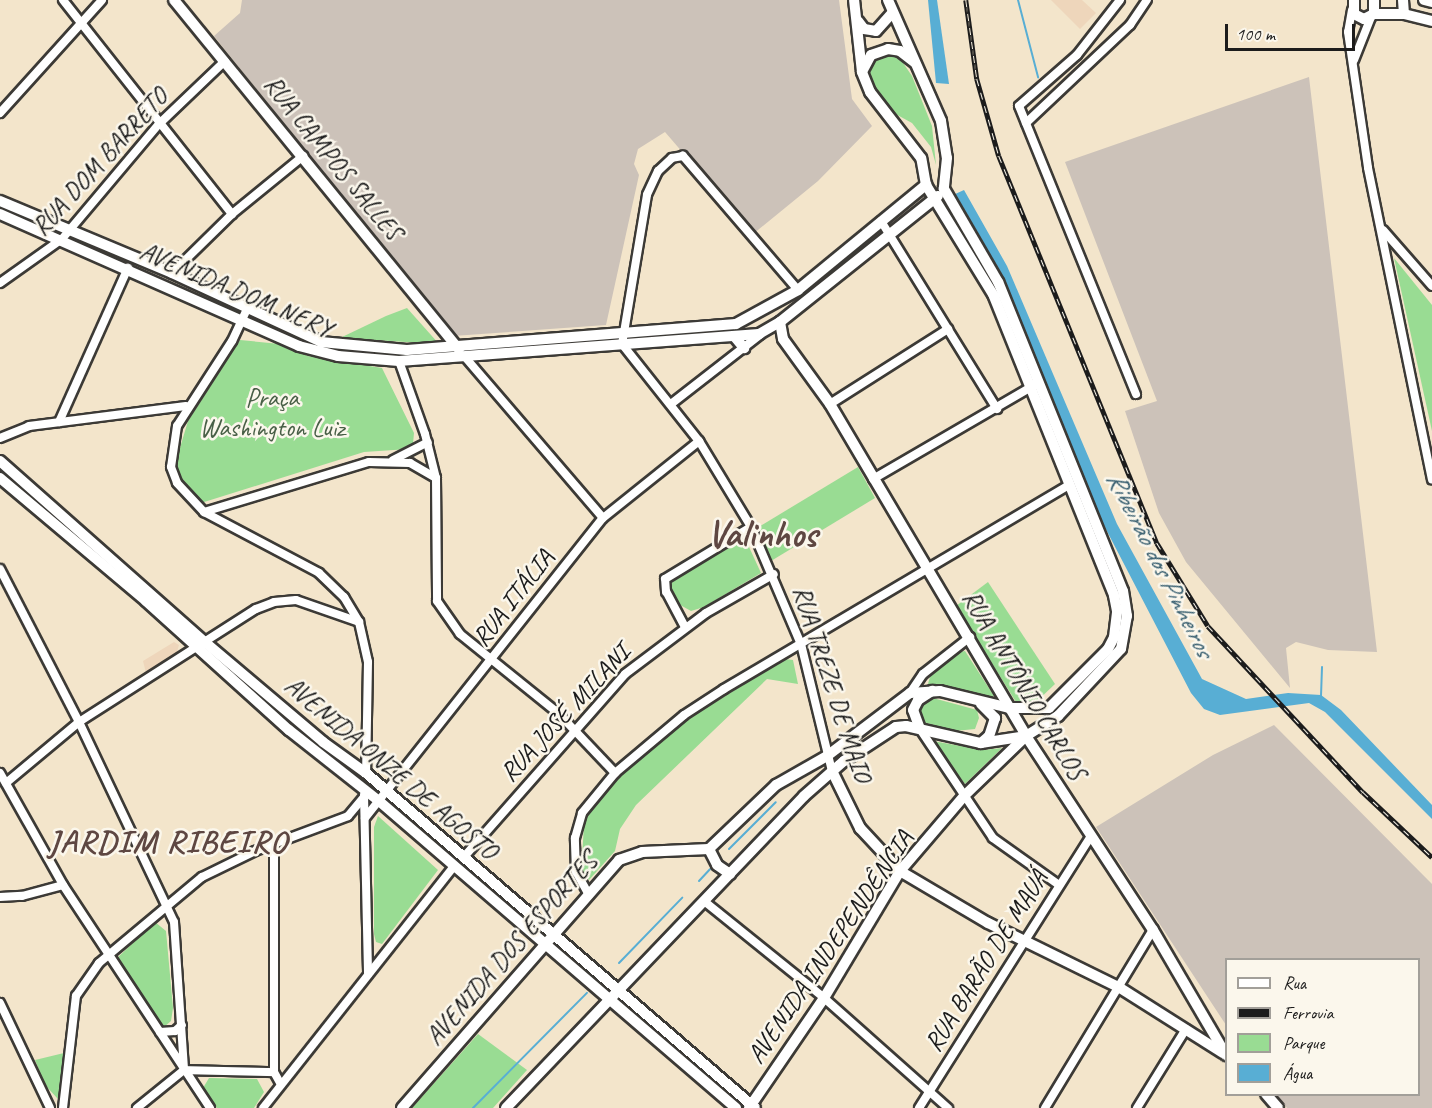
<!DOCTYPE html>
<html>
<head>
<meta charset="utf-8">
<style>
  body { margin:0 }
  #map { position:relative; width:1432px; height:1108px; overflow:hidden; background:#f3e5cb; font-family:Caveat,sans-serif }
  div>[style] { position:absolute }
  [style*='--x'] { left:calc(var(--x)*1px); top:calc(var(--y)*1px); width:calc(var(--w)*1px); rotate:calc(var(--a)*1deg) }
  .built>* { inset:0; background:#eed6bb }
  .industrial>* { inset:0; background:#ccc2b9 }
  .green>* { inset:0; background:#99dc93 }
  .water>* { inset:0; background:#58aed4 }
  .stream>* { height:2px; margin:-1px; padding:0 1px; transform-origin:1px; border-radius:1px; background:#58aed4 }
  .roads { filter:drop-shadow(2px 0 #3c3a36) drop-shadow(-2px 0 #3c3a36) drop-shadow(0 2px #3c3a36) drop-shadow(0 -2px #3c3a36) }
  .minor>* { height:8px; margin:-4px; padding:0 4px; transform-origin:4px; border-radius:4px; background:#fff }
  .major>* { height:10px; margin:-5px; padding:0 5px; transform-origin:5px; border-radius:5px; background:#fff }
  .rail>* { height:4.5px; margin-top:-2.25px; transform-origin:0; background:repeating-linear-gradient(90deg,#fbf7ec 0 7px,#1c1c1c 0 14px); box-sizing:border-box; border-block:2px solid #1c1c1c }
  span { translate:-50% -50%; white-space:nowrap; text-align:center; line-height:1.15; -webkit-text-stroke:5px #fbf7ec; paint-order:stroke }
  .street-label { font-size:26px; color:#1c1c1c }
  .park-label { font-size:26px; color:#485f46 }
  .water-label { font-size:27px; color:#375e6f; font-style:italic }
  .district-label { font-size:32px; color:#5e4742; font-weight:700; letter-spacing:1.5px }
  .town-label { font-size:38px; color:#5e4742; font-weight:700 }
  .legend { position:absolute; left:1225px; top:958px; width:195px; height:138px; box-sizing:border-box; background:#fbf7ec; border:2px solid #a29f99; margin:0; padding:8px 10px; list-style:none; font-size:18px; color:#1c1c1c }
  .legend li { display:flex; align-items:center; gap:12px; height:30px }
  .legend b { width:30px; border:2px solid #a29f99 }
  .scale { position:absolute; left:1225px; top:24px; width:130px; height:27px; box-sizing:border-box; border:3px solid #1c1c1c; border-top:0; padding-left:8px; font-size:18px; line-height:21px; white-space:nowrap; color:#1c1c1c; -webkit-text-stroke:4px #fbf7ec; paint-order:stroke }
</style>
</head>
<body>
<div id="map">
  <div class="built">
    <i style="clip-path:polygon(1051px 0,1082px 0,1096px 13px,1080px 29px)"></i>
    <i style="clip-path:polygon(174px 642px,179px 645px,177px 652px,146px 673px,143px 661px)"></i>
  </div>
  <div class="industrial">
    <i style="clip-path:polygon(242px 0,839px 0,852px 99px,872px 126px,818px 181px,753px 234px,665px 132px,638px 149px,634px 164px,639px 175px,606px 325px,453px 336px,214px 36px,240px 13px)"></i>
    <i style="clip-path:polygon(1309px 77px,1377px 652px,1328px 650px,1296px 642px,1286px 648px,1290px 688px,1186px 562px,1159px 513px,1125px 411px,1157px 401px,1065px 162px)"></i>
    <i style="clip-path:polygon(1274px 725px,1432px 884px,1432px 1108px,1287px 1108px,1276px 1095px,1418px 1094px,1418px 960px,1226px 960px,1226px 1025px,1096px 827px,1213px 755px)"></i>
  </div>
  <div class="green">
    <i style="clip-path:polygon(887px 54px,899px 57px,912px 76px,932px 126px,936px 165px,931px 147px,912px 123px,890px 111px,878px 98px,870px 73px,874px 60px)"></i>
    <i style="clip-path:polygon(1394px 258px,1432px 305px,1432px 431px)"></i>
    <i style="clip-path:polygon(407px 308px,439px 344px,340px 338px,386px 316px)"></i>
    <i style="clip-path:polygon(240px 340px,280px 344px,308px 356px,382px 368px,414px 433px,413px 444px,409px 449px,364px 452px,201px 503px,177px 474px,176px 461px,188px 421px)"></i>
    <i style="clip-path:polygon(858px 467px,875px 498px,771px 561px,757px 528px)"></i>
    <i style="clip-path:polygon(744px 536px,761px 573px,704px 607px,691px 611px,673px 601px,670px 587px,676px 574px)"></i>
    <i style="clip-path:polygon(988px 582px,1055px 684px,1034px 704px,1016px 702px,956px 606px)"></i>
    <i style="clip-path:polygon(965px 651px,994px 696px,993px 697px,928px 684px,931px 673px,954px 653px)"></i>
    <i style="clip-path:polygon(785px 659px,793px 660px,798px 684px,767px 679px,636px 805px,620px 829px,615px 851px,589px 880px,581px 874px,584px 825px,590px 809px,611px 782px,678px 725px)"></i>
    <i style="clip-path:polygon(933px 698px,977px 710px,979px 718px,975px 729px,955px 731px,923px 722px,919px 712px,924px 702px)"></i>
    <i style="clip-path:polygon(933px 741px,983px 750px,1002px 748px,965px 784px)"></i>
    <i style="clip-path:polygon(378px 816px,438px 870px,382px 944px,376px 942px,374px 934px,374px 827px)"></i>
    <i style="clip-path:polygon(155px 922px,166px 931px,173px 1008px,171px 1021px,164px 1027px,116px 959px)"></i>
    <i style="clip-path:polygon(478px 1034px,527px 1070px,493px 1108px,412px 1108px)"></i>
    <i style="clip-path:polygon(64px 1053px,64px 1074px,58px 1099px,45px 1085px,35px 1060px)"></i>
    <i style="clip-path:polygon(209px 1078px,257px 1079px,264px 1092px,254px 1108px,217px 1108px,203px 1088px)"></i>
  </div>
  <div class="water">
    <i style="clip-path:polygon(928px 0,937px 0,949px 84px,936px 83px)"></i>
    <i style="clip-path:polygon(964px 190px,1007px 266px,1117px 524px,1202px 679px,1246px 699px,1288px 693px,1321px 695px,1341px 710px,1432px 805px,1432px 819px,1325px 712px,1309px 703px,1220px 715px,1204px 709px,1191px 693px,1084px 487px,997px 269px,953px 195px)"></i>
  </div>
  <div class="stream">
    <i style="--x:1018;--y:0;--w:80;--a:75.4"></i>
    <i style="--x:1321;--y:696;--w:29;--a:-88"></i>
    <i style="--x:729;--y:849;--w:66;--a:-45"></i>
    <i style="--x:699;--y:881;--w:16;--a:-47"></i>
    <i style="--x:619;--y:963;--w:91;--a:-45.9"></i>
    <i style="--x:473;--y:1108;--w:162;--a:-45.3"></i>
  </div>
  <div class="roads">
    <div class="minor">
      <i style="--x:63;--y:0;--w:273;--a:51.7"></i>
      <i style="--x:1120;--y:0;--w:70;--a:128"></i>
      <i style="--x:1077;--y:55;--w:77;--a:138.7"></i>
      <i style="--x:1019;--y:106;--w:311;--a:67.9"></i>
      <i style="--x:1352;--y:10;--w:22;--a:100"></i>
      <i style="--x:1348;--y:32;--w:137;--a:81.6"></i>
      <i style="--x:1368;--y:168;--w:318;--a:78.4"></i>
      <i style="--x:1354;--y:60;--w:46;--a:-68.4"></i>
      <i style="--x:0;--y:113;--w:152;--a:-47.9"></i>
      <i style="--x:1026;--y:123;--w:143;--a:-43.3"></i>
      <i style="--x:1130;--y:25;--w:30;--a:-56"></i>
      <i style="--x:881;--y:221;--w:221;--a:58.3"></i>
      <i style="--x:1383;--y:230;--w:74;--a:48.8"></i>
      <i style="--x:172;--y:273;--w:84;--a:-44.5"></i>
      <i style="--x:232;--y:214;--w:92;--a:-39.2"></i>
      <i style="--x:0;--y:283;--w:76;--a:-35.4"></i>
      <i style="--x:62;--y:239;--w:150;--a:-49.9"></i>
      <i style="--x:159;--y:124;--w:91;--a:-43.7"></i>
      <i style="--x:798;--y:290;--w:177;--a:-130.6"></i>
      <i style="--x:683;--y:156;--w:11;--a:170"></i>
      <i style="--x:672;--y:158;--w:19;--a:137"></i>
      <i style="--x:658;--y:171;--w:26;--a:115"></i>
      <i style="--x:647;--y:195;--w:151;--a:99.5"></i>
      <i style="--x:622;--y:344;--w:124;--a:51.6"></i>
      <i style="--x:699;--y:441;--w:100;--a:58.8"></i>
      <i style="--x:751;--y:527;--w:127;--a:66.9"></i>
      <i style="--x:801;--y:644;--w:131;--a:76.3"></i>
      <i style="--x:247;--y:309;--w:35;--a:115"></i>
      <i style="--x:232;--y:341;--w:101;--a:122.9"></i>
      <i style="--x:177;--y:426;--w:41;--a:98.3"></i>
      <i style="--x:171;--y:467;--w:17;--a:69"></i>
      <i style="--x:177;--y:483;--w:40;--a:47"></i>
      <i style="--x:204;--y:512;--w:130;--a:27.9"></i>
      <i style="--x:319;--y:573;--w:35;--a:44"></i>
      <i style="--x:344;--y:597;--w:29;--a:59"></i>
      <i style="--x:359;--y:622;--w:41;--a:77.3"></i>
      <i style="--x:368;--y:662;--w:111;--a:91"></i>
      <i style="--x:465;--y:357;--w:212;--a:49.4"></i>
      <i style="--x:399;--y:361;--w:77;--a:70.4"></i>
      <i style="--x:425;--y:434;--w:45;--a:76"></i>
      <i style="--x:436;--y:478;--w:123;--a:89.5"></i>
      <i style="--x:437;--y:601;--w:40;--a:55.1"></i>
      <i style="--x:460;--y:634;--w:126;--a:38.9"></i>
      <i style="--x:558;--y:713;--w:83;--a:46.5"></i>
      <i style="--x:671;--y:404;--w:114;--a:-37.9"></i>
      <i style="--x:830;--y:404;--w:140;--a:-32.4"></i>
      <i style="--x:59;--y:422;--w:169;--a:-65.9"></i>
      <i style="--x:0;--y:438;--w:31;--a:-22"></i>
      <i style="--x:29;--y:426;--w:158;--a:-7.3"></i>
      <i style="--x:393;--y:460;--w:39;--a:-27"></i>
      <i style="--x:873;--y:479;--w:189;--a:-30.2"></i>
      <i style="--x:204;--y:512;--w:172;--a:-16.9"></i>
      <i style="--x:369;--y:462;--w:41;--a:1.4"></i>
      <i style="--x:410;--y:463;--w:30;--a:30"></i>
      <i style="--x:0;--y:569;--w:172;--a:62.7"></i>
      <i style="--x:79;--y:722;--w:221;--a:64.6"></i>
      <i style="--x:174;--y:922;--w:148;--a:86.1"></i>
      <i style="--x:685;--y:627;--w:40;--a:-118"></i>
      <i style="--x:666;--y:592;--w:13;--a:-94"></i>
      <i style="--x:665;--y:579;--w:100;--a:-31.2"></i>
      <i style="--x:910;--y:693;--w:23;--a:-56"></i>
      <i style="--x:923;--y:674;--w:60;--a:-38.2"></i>
      <i style="--x:920;--y:729;--w:131;--a:56.2"></i>
      <i style="--x:993;--y:838;--w:81;--a:35.5"></i>
      <i style="--x:0;--y:773;--w:129;--a:60.6"></i>
      <i style="--x:63;--y:885;--w:267;--a:56.6"></i>
      <i style="--x:6;--y:783;--w:95;--a:-39.9"></i>
      <i style="--x:79;--y:722;--w:210;--a:-32.6"></i>
      <i style="--x:256;--y:609;--w:19;--a:-21"></i>
      <i style="--x:274;--y:602;--w:22;--a:-5"></i>
      <i style="--x:296;--y:600;--w:67;--a:19.2"></i>
      <i style="--x:364;--y:795;--w:179;--a:88.7"></i>
      <i style="--x:365;--y:818;--w:383;--a:-51.6"></i>
      <i style="--x:603;--y:518;--w:123;--a:-38.7"></i>
      <i style="--x:274;--y:845;--w:227;--a:90"></i>
      <i style="--x:274;--y:1072;--w:13;--a:61"></i>
      <i style="--x:463;--y:858;--w:245;--a:-48.6"></i>
      <i style="--x:625;--y:674;--w:101;--a:-37"></i>
      <i style="--x:706;--y:613;--w:78;--a:-29.8"></i>
      <i style="--x:589;--y:895;--w:26;--a:-119"></i>
      <i style="--x:576;--y:872;--w:34;--a:-92"></i>
      <i style="--x:575;--y:838;--w:26;--a:-74"></i>
      <i style="--x:582;--y:813;--w:52;--a:-50.5"></i>
      <i style="--x:615;--y:773;--w:90;--a:-40"></i>
      <i style="--x:684;--y:715;--w:48;--a:-33"></i>
      <i style="--x:724;--y:689;--w:401;--a:-30.6"></i>
      <i style="--x:0;--y:897;--w:22;--a:-3"></i>
      <i style="--x:22;--y:896;--w:42;--a:-15"></i>
      <i style="--x:704;--y:901;--w:154;--a:38.9"></i>
      <i style="--x:824;--y:998;--w:166;--a:41.6"></i>
      <i style="--x:0;--y:1003;--w:116;--a:64.5"></i>
      <i style="--x:160;--y:1032;--w:15;--a:-4"></i>
      <i style="--x:175;--y:1031;--w:9;--a:-41"></i>
      <i style="--x:63;--y:1108;--w:113;--a:-83.4"></i>
      <i style="--x:76;--y:996;--w:40;--a:-55.1"></i>
      <i style="--x:99;--y:963;--w:134;--a:-39.9"></i>
      <i style="--x:202;--y:877;--w:59;--a:-26.1"></i>
      <i style="--x:255;--y:851;--w:99;--a:-20.6"></i>
      <i style="--x:348;--y:816;--w:25;--a:-50"></i>
      <i style="--x:137;--y:1108;--w:60;--a:-39"></i>
      <i style="--x:184;--y:1070;--w:90;--a:1.3"></i>
      <i style="--x:263;--y:1108;--w:307;--a:-51.7"></i>
      <i style="--x:919;--y:1108;--w:320;--a:-57.7"></i>
      <i style="--x:1045;--y:1108;--w:208;--a:-58.8"></i>
      <i style="--x:1137;--y:1108;--w:93;--a:-58.2"></i>
    </div>
    <div class="major">
      <i style="--x:174;--y:0;--w:451;--a:50.8"></i>
      <i style="--x:888;--y:0;--w:132;--a:66.3"></i>
      <i style="--x:941;--y:121;--w:37;--a:81"></i>
      <i style="--x:947;--y:158;--w:31;--a:96"></i>
      <i style="--x:1354;--y:0;--w:14;--a:90"></i>
      <i style="--x:1354;--y:14;--w:11;--a:27"></i>
      <i style="--x:1364;--y:19;--w:11;--a:-27"></i>
      <i style="--x:1374;--y:14;--w:14;--a:-90"></i>
      <i style="--x:1403;--y:0;--w:14;--a:86"></i>
      <i style="--x:1424;--y:0;--w:8;--a:14"></i>
      <i style="--x:1373;--y:14;--w:31;--a:0"></i>
      <i style="--x:1404;--y:14;--w:29;--a:14"></i>
      <i style="--x:858;--y:21;--w:10;--a:53"></i>
      <i style="--x:864;--y:29;--w:12;--a:9"></i>
      <i style="--x:876;--y:31;--w:25;--a:-48"></i>
      <i style="--x:863;--y:70;--w:17;--a:-62"></i>
      <i style="--x:871;--y:55;--w:18;--a:-19"></i>
      <i style="--x:888;--y:49;--w:12;--a:9"></i>
      <i style="--x:900;--y:51;--w:18;--a:38"></i>
      <i style="--x:0;--y:201;--w:186;--a:22.7"></i>
      <i style="--x:172;--y:273;--w:164;--a:24.8"></i>
      <i style="--x:321;--y:342;--w:86;--a:5.3"></i>
      <i style="--x:407;--y:350;--w:330;--a:-4.5"></i>
      <i style="--x:736;--y:324;--w:71;--a:-28.7"></i>
      <i style="--x:798;--y:290;--w:166;--a:-39.4"></i>
      <i style="--x:0;--y:214;--w:327;--a:23.8"></i>
      <i style="--x:299;--y:346;--w:40;--a:14.4"></i>
      <i style="--x:338;--y:356;--w:61;--a:4.7"></i>
      <i style="--x:399;--y:361;--w:361;--a:-4.3"></i>
      <i style="--x:759;--y:334;--w:24;--a:-30"></i>
      <i style="--x:780;--y:322;--w:202;--a:-38.6"></i>
      <i style="--x:780;--y:322;--w:17;--a:80"></i>
      <i style="--x:783;--y:339;--w:80;--a:54.1"></i>
      <i style="--x:830;--y:404;--w:386;--a:59.4"></i>
      <i style="--x:1026;--y:736;--w:232;--a:56.8"></i>
      <i style="--x:1153;--y:930;--w:145;--a:59.7"></i>
      <i style="--x:734;--y:336;--w:16;--a:50"></i>
      <i style="--x:0;--y:461;--w:275;--a:41.5"></i>
      <i style="--x:206;--y:643;--w:153;--a:40.2"></i>
      <i style="--x:323;--y:742;--w:53;--a:35.8"></i>
      <i style="--x:366;--y:773;--w:513;--a:40.73"></i>
      <i style="--x:0;--y:478;--w:191;--a:40.1"></i>
      <i style="--x:146;--y:601;--w:193;--a:42.1"></i>
      <i style="--x:289;--y:730;--w:115;--a:38.3"></i>
      <i style="--x:379;--y:801;--w:471;--a:40.7"></i>
      <i style="--x:981;--y:704;--w:20;--a:45"></i>
      <i style="--x:995;--y:718;--w:19;--a:108"></i>
      <i style="--x:989;--y:736;--w:11;--a:139"></i>
      <i style="--x:920;--y:729;--w:20;--a:-110"></i>
      <i style="--x:913;--y:710;--w:11;--a:-63"></i>
      <i style="--x:918;--y:700;--w:17;--a:-33"></i>
      <i style="--x:832;--y:771;--w:64;--a:63.8"></i>
      <i style="--x:860;--y:828;--w:59;--a:47.1"></i>
      <i style="--x:900;--y:871;--w:102;--a:30.6"></i>
      <i style="--x:988;--y:923;--w:147;--a:26.2"></i>
      <i style="--x:1120;--y:988;--w:122;--a:32.3"></i>
      <i style="--x:709;--y:849;--w:18;--a:63"></i>
      <i style="--x:717;--y:865;--w:16;--a:35"></i>
      <i style="--x:1266;--y:1094;--w:18;--a:49"></i>
      <i style="--x:402;--y:1108;--w:330;--a:-48.8"></i>
      <i style="--x:619;--y:860;--w:24;--a:-19"></i>
      <i style="--x:642;--y:852;--w:67;--a:-2.6"></i>
      <i style="--x:709;--y:849;--w:93;--a:-43.7"></i>
      <i style="--x:776;--y:785;--w:59;--a:-29.6"></i>
      <i style="--x:827;--y:756;--w:104;--a:-37.2"></i>
      <i style="--x:910;--y:693;--w:30;--a:-4"></i>
      <i style="--x:940;--y:691;--w:71;--a:13.8"></i>
      <i style="--x:1009;--y:708;--w:40;--a:0"></i>
      <i style="--x:1049;--y:708;--w:83;--a:-45"></i>
      <i style="--x:1108;--y:649;--w:13;--a:-63"></i>
      <i style="--x:1114;--y:637;--w:26;--a:-83"></i>
      <i style="--x:1117;--y:611;--w:16;--a:-101"></i>
      <i style="--x:1114;--y:595;--w:322;--a:-111.9"></i>
      <i style="--x:994;--y:296;--w:130;--a:-121.5"></i>
      <i style="--x:926;--y:185;--w:27;--a:-100"></i>
      <i style="--x:921;--y:158;--w:83;--a:-127.7"></i>
      <i style="--x:870;--y:92;--w:22;--a:-112"></i>
      <i style="--x:862;--y:72;--w:72;--a:-96.3"></i>
      <i style="--x:506;--y:1108;--w:431;--a:-46.3"></i>
      <i style="--x:804;--y:796;--w:53;--a:-41.2"></i>
      <i style="--x:844;--y:761;--w:62;--a:-33.2"></i>
      <i style="--x:896;--y:727;--w:10;--a:-6"></i>
      <i style="--x:906;--y:726;--w:77;--a:12.8"></i>
      <i style="--x:981;--y:743;--w:46;--a:-8.8"></i>
      <i style="--x:1026;--y:736;--w:38;--a:-32"></i>
      <i style="--x:1058;--y:716;--w:92;--a:-46.8"></i>
      <i style="--x:1121;--y:649;--w:34;--a:-80"></i>
      <i style="--x:1127;--y:616;--w:25;--a:-99"></i>
      <i style="--x:1123;--y:591;--w:333;--a:-112"></i>
      <i style="--x:998;--y:282;--w:108;--a:-120.1"></i>
      <i style="--x:749;--y:1108;--w:133;--a:-55.7"></i>
      <i style="--x:824;--y:998;--w:148;--a:-59.1"></i>
      <i style="--x:900;--y:871;--w:100;--a:-49.5"></i>
      <i style="--x:965;--y:795;--w:85;--a:-44"></i>
    </div>
  </div>
  <div class="rail">
    <i style="--x:966;--y:0;--w:80;--a:82.1"></i>
    <i style="--x:977;--y:79;--w:80;--a:74.1"></i>
    <i style="--x:999;--y:156;--w:418;--a:67.8"></i>
    <i style="--x:1157;--y:543;--w:97;--a:58.4"></i>
    <i style="--x:1208;--y:626;--w:227;--a:47"></i>
    <i style="--x:1363;--y:792;--w:95;--a:43.3"></i>
  </div>
  <div class="street-label">
    <span style="left:333px;top:158px;rotate:51deg">RUA CAMPOS SALLES</span>
    <span style="left:100px;top:162px;rotate:-48deg">RUA DOM BARRETO</span>
    <span style="left:236px;top:290px;rotate:23deg">AVENIDA DOM NERY</span>
    <span style="left:513px;top:598px;rotate:-52deg">RUA ITÁLIA</span>
    <span style="left:832px;top:684px;rotate:72deg">RUA TREZE DE MAIO</span>
    <span style="left:1024px;top:685px;rotate:59deg">RUA ANTÔNIO CARLOS</span>
    <span style="left:565px;top:713px;rotate:-47deg">RUA JOSÉ MILANI</span>
    <span style="left:391px;top:768px;rotate:40deg">AVENIDA ONZE DE AGOSTO</span>
    <span style="left:830px;top:947px;rotate:-56deg">AVENIDA INDEPENDÊNCIA</span>
    <span style="left:511px;top:949px;rotate:-49deg">AVENIDA DOS ESPORTES</span>
    <span style="left:986px;top:961px;rotate:-58deg">RUA BARÃO DE MAUÁ</span>
  </div>
  <div class="park-label">
    <span style="left:272px;top:413px">Praça<br>Washington Luiz</span>
  </div>
  <div class="water-label">
    <span style="left:1160px;top:564px;rotate:63deg">Ribeirão dos Pinheiros</span>
  </div>
  <div class="district-label">
    <span style="left:168px;top:842px">JARDIM RIBEIRO</span>
  </div>
  <div class="town-label">
    <span style="left:762px;top:534px">Valinhos</span>
  </div>
  <ul class="legend">
  <li><b style="height:8px;background:#fff"></b>Rua</li>
  <li><b style="height:8px;background:#1c1c1c"></b>Ferrovia</li>
  <li><b style="height:16px;background:#99dc93"></b>Parque</li>
  <li><b style="height:16px;background:#58aed4"></b>Água</li>
  </ul>
  <div class="scale">100 m</div>
</div>
</body>
</html>
